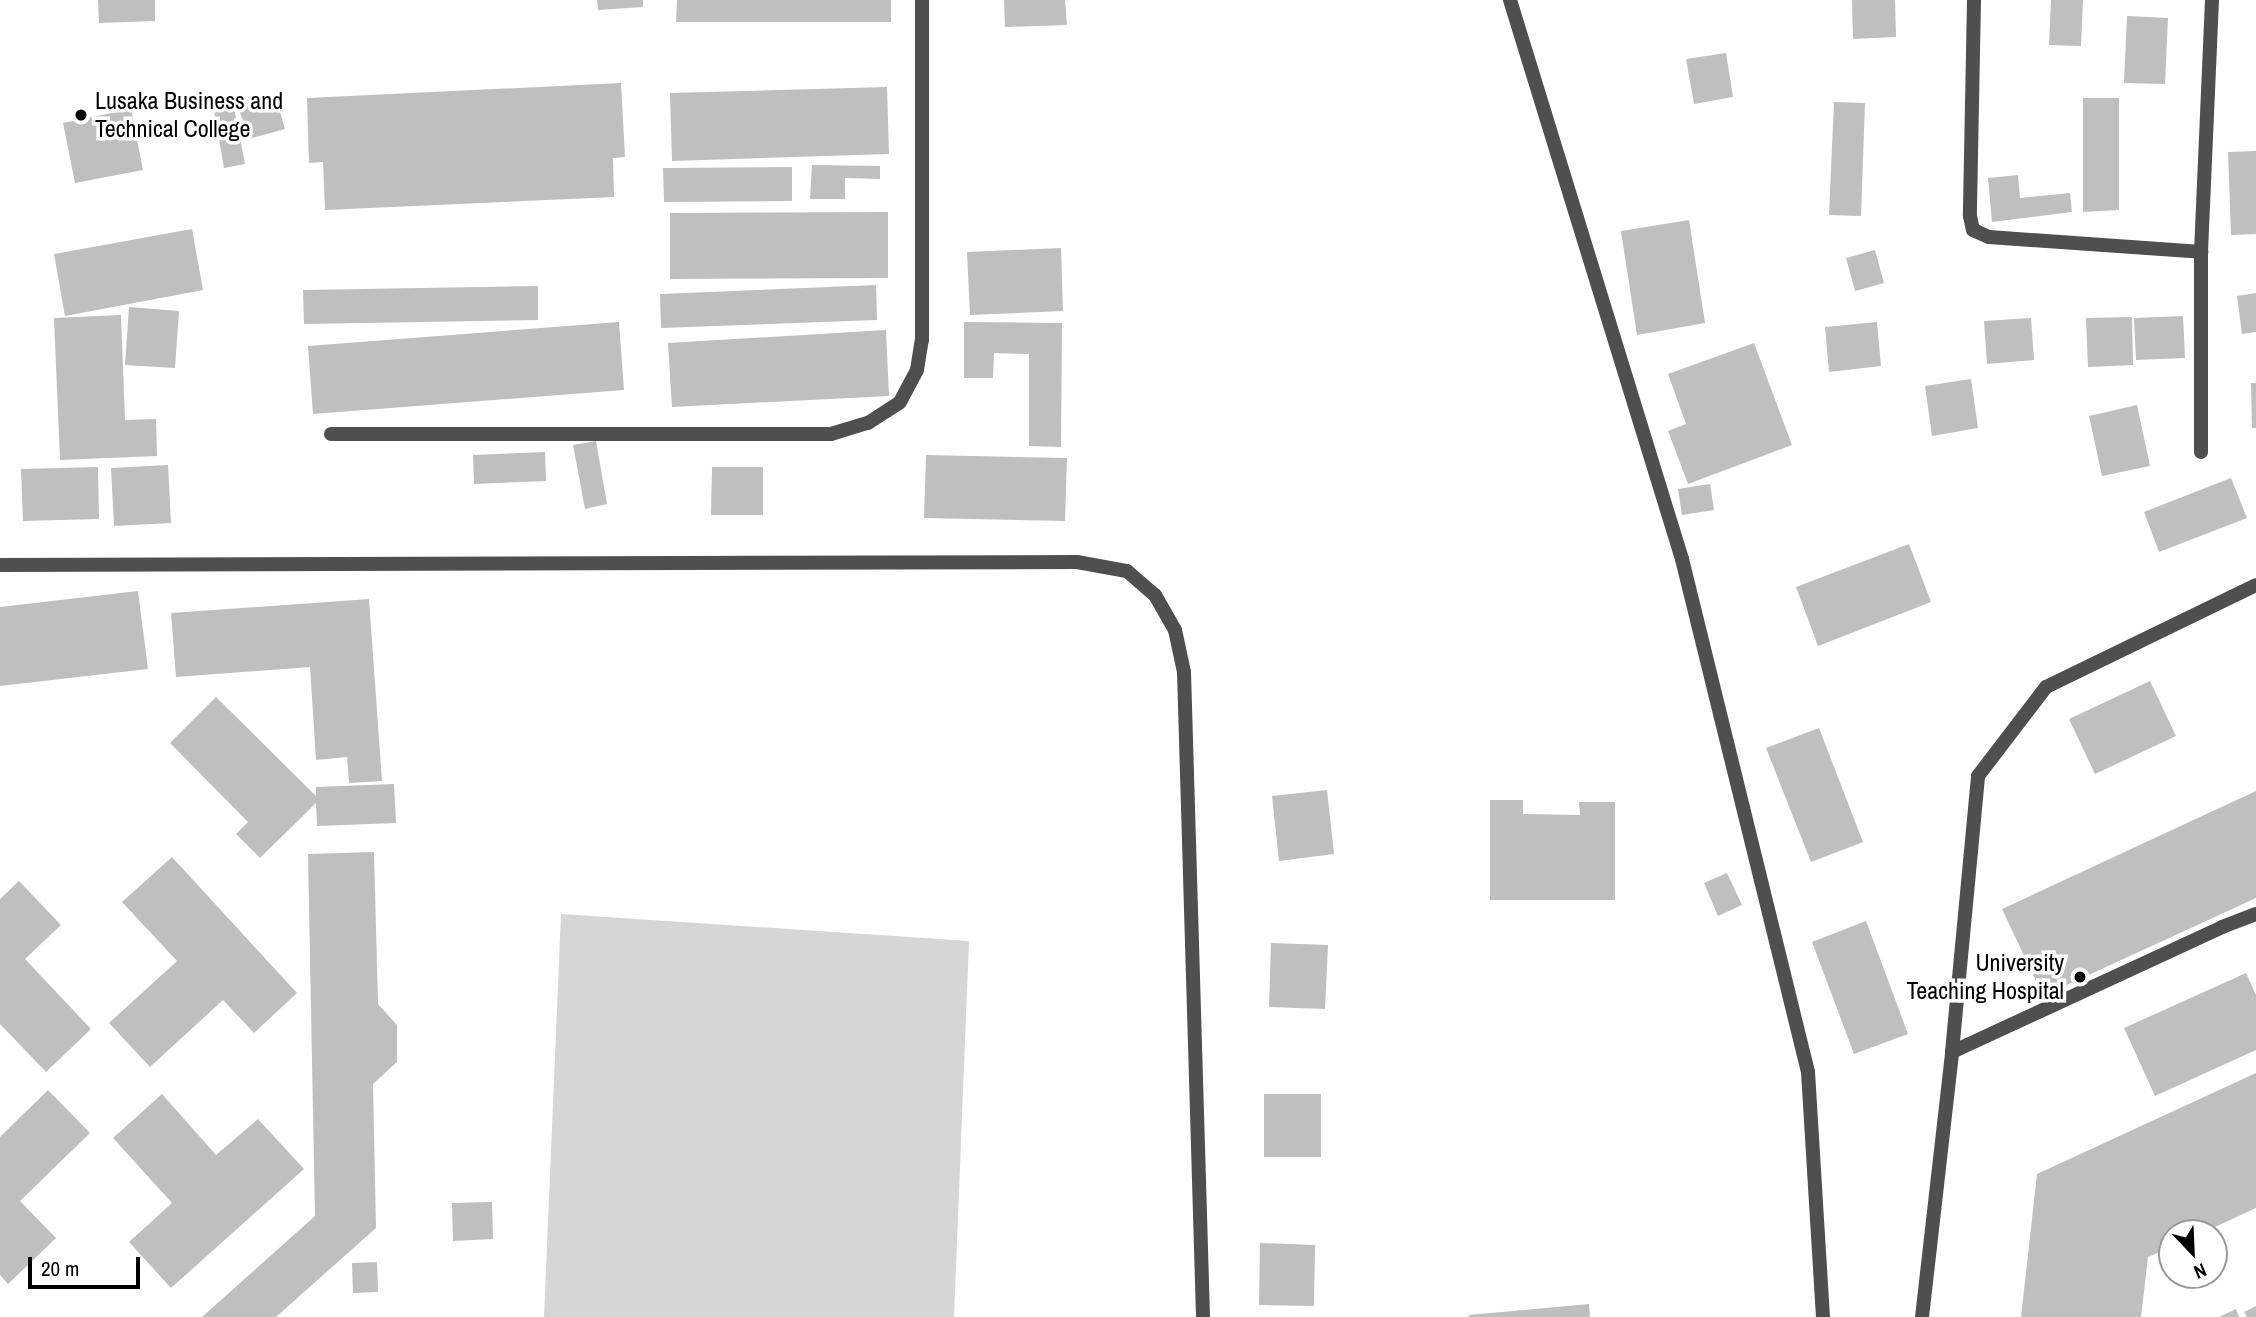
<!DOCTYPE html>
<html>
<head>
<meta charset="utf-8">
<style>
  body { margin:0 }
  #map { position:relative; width:2256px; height:1317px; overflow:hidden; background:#fff; font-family:"Archivo Narrow",sans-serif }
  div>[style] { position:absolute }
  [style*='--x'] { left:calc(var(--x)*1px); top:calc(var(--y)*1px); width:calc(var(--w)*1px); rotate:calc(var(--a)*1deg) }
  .green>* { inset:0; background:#d6d6d6 }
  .building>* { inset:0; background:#bfbfbf }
  .lane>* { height:14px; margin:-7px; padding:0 7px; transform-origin:7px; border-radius:7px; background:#4f4f4f }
  .street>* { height:14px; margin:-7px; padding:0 7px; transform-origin:7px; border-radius:7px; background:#4f4f4f }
  .dots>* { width:19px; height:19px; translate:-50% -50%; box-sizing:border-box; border:4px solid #fff; border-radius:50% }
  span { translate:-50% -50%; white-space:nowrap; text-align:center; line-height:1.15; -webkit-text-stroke:7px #fff; paint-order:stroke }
  .poi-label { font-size:24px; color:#000 }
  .left { translate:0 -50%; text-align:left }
  .right { translate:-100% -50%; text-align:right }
  .north { position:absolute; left:2158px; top:1219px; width:70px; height:70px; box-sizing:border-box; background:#fff; border:2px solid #999; border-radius:50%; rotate:157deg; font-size:19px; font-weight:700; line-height:28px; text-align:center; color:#000 }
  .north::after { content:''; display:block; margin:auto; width:24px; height:32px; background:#000; clip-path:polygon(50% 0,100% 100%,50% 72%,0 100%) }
  .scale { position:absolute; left:28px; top:1257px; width:112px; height:32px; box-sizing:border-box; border:4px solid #000; border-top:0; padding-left:9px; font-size:21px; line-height:24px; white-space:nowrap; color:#000; -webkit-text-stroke:5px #fff; paint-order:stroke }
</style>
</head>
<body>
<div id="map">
  <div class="green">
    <i style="clip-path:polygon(561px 914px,969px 941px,954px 1317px,544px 1317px)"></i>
  </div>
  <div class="building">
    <i style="clip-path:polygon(98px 0,155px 0,155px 21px,99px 23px)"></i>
    <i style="clip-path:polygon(597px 0,643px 0,643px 7px,598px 10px)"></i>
    <i style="clip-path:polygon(677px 0,891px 0,891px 22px,676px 22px)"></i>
    <i style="clip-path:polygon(1004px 0,1065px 0,1067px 25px,1005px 27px)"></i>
    <i style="clip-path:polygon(1852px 0,1895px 0,1896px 37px,1853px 39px)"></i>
    <i style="clip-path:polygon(2051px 0,2083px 0,2081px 46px,2049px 45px)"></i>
    <i style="clip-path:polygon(2127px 16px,2168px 18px,2165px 84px,2124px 83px)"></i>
    <i style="clip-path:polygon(1726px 53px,1733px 97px,1694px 104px,1686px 59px)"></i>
    <i style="clip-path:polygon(621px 83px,625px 157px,613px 158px,614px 197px,325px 210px,323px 162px,309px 163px,307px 98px)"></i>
    <i style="clip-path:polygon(887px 87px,889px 154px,672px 161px,670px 93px)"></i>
    <i style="clip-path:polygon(276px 98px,285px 129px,248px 139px,239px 109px)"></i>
    <i style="clip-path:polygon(2083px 98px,2119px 98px,2119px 210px,2083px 212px)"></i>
    <i style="clip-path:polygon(1834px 102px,1865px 103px,1861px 216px,1829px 215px)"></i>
    <i style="clip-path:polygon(234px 107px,245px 164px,224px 168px,214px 111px)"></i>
    <i style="clip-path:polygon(131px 109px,143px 170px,75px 183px,63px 123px)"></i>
    <i style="clip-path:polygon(2256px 151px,2256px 234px,2231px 235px,2228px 152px)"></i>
    <i style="clip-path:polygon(812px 165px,880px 166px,880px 179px,845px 178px,845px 199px,810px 199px)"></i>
    <i style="clip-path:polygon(792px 167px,792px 201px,664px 202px,663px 168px)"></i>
    <i style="clip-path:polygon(2018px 175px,2020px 198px,2070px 193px,2072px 212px,1992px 222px,1988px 178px)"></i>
    <i style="clip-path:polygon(888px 212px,888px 278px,670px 279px,670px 213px)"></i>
    <i style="clip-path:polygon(1689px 220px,1705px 323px,1637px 335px,1621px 231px)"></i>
    <i style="clip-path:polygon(192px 229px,203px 290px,65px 316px,54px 254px)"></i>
    <i style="clip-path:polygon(1061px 248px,1063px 311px,970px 315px,967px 252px)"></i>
    <i style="clip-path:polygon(1875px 250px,1884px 283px,1855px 291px,1846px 258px)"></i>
    <i style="clip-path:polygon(876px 285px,877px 320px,661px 328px,660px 294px)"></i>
    <i style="clip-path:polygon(538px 286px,538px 320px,304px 324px,303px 290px)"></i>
    <i style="clip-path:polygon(2256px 293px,2256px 332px,2242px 334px,2237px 296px)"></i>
    <i style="clip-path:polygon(129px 307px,179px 311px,175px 368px,125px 365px)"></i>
    <i style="clip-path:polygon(121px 315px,125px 420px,156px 419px,157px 456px,60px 460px,54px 318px)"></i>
    <i style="clip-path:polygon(2183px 316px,2185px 358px,2136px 360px,2134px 318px)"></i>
    <i style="clip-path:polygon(2132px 317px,2133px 365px,2088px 367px,2086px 318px)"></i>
    <i style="clip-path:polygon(2031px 318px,2034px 360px,1987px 364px,1984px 321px)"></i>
    <i style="clip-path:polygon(619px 322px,624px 390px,313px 414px,308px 346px)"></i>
    <i style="clip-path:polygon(964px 322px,1062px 323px,1061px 447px,1029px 446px,1029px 354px,994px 353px,993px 378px,964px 378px)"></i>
    <i style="clip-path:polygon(1877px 322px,1881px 366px,1829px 372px,1825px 327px)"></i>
    <i style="clip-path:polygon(886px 330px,889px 396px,672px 407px,668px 343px)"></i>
    <i style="clip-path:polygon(1754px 343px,1792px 445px,1688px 484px,1668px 431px,1686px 424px,1668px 374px)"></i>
    <i style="clip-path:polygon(1971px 379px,1978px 428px,1932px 436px,1925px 386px)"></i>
    <i style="clip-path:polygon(2251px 383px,2256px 383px,2256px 428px,2252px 428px)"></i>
    <i style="clip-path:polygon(2137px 405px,2150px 466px,2102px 476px,2089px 416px)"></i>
    <i style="clip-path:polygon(596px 441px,607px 504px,585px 509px,573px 445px)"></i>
    <i style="clip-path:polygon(545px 452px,546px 481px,474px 484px,473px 455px)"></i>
    <i style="clip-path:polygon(926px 455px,1067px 458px,1065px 521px,924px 518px)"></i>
    <i style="clip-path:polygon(168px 465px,171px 523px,114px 526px,111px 468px)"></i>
    <i style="clip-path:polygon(98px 467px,99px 519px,23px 521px,21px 469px)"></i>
    <i style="clip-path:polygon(712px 467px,763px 467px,763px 515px,711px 515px)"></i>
    <i style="clip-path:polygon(2231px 478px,2247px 518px,2159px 552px,2144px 512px)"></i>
    <i style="clip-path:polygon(1710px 484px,1714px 510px,1682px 515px,1678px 489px)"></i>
    <i style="clip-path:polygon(1909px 544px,1931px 602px,1818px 646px,1796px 587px)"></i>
    <i style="clip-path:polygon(138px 591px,148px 669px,0 686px,0 607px)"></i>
    <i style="clip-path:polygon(369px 599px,382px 781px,349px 783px,347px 757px,316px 760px,310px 667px,176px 677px,171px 613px)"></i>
    <i style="clip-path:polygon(2150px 681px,2176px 736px,2095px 774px,2069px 719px)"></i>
    <i style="clip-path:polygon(216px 697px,316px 796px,316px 787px,394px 784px,396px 823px,317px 826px,316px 803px,260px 858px,236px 834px,248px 822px,170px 743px)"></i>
    <i style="clip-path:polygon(1819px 728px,1863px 842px,1811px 862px,1766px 748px)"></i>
    <i style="clip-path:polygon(1327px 790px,1334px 854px,1279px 861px,1272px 796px)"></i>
    <i style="clip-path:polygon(2256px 791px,2256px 898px,2043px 996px,2002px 909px)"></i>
    <i style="clip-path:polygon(1490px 800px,1523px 800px,1523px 814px,1580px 815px,1579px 802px,1615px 802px,1615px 900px,1490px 900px)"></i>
    <i style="clip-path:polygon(374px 852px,378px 1004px,397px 1025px,397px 1062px,373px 1084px,376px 1228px,276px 1317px,202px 1317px,315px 1216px,308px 854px)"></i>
    <i style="clip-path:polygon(172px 857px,297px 993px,254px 1033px,223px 1000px,150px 1067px,109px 1023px,177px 961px,122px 902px)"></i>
    <i style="clip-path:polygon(1727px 873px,1742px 905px,1718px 916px,1704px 883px)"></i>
    <i style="clip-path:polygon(19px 881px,61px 925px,25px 959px,91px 1029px,46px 1072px,0 1024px,0 899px)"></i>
    <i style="clip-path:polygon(1866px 921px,1908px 1034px,1854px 1054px,1812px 942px)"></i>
    <i style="clip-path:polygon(1271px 943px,1328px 945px,1325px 1009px,1269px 1007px)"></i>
    <i style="clip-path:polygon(2246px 973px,2256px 995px,2256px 1050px,2155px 1096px,2124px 1028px)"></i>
    <i style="clip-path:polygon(2256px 1073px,2256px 1208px,2202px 1233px,2172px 1233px,2172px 1247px,2148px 1257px,2141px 1317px,2021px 1317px,2037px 1174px)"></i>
    <i style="clip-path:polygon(48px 1090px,90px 1133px,20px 1201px,56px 1238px,8px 1284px,0 1275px,0 1137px)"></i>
    <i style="clip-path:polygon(162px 1094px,216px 1155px,258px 1119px,304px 1169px,171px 1288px,129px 1242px,172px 1203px,113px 1138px)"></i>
    <i style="clip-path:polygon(1264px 1094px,1321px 1094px,1321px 1157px,1264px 1157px)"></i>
    <i style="clip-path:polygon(492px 1202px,493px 1239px,453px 1241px,452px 1203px)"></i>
    <i style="clip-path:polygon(1260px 1243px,1315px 1245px,1314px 1306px,1259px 1305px)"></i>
    <i style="clip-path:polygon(377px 1262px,378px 1292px,353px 1293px,352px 1263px)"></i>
    <i style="clip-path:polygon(1589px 1304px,1590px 1317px,1469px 1317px,1469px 1315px)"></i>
    <i style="clip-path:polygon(2256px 1306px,2256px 1317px,2247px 1317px,2244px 1312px)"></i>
    <i style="clip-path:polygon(2236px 1309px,2239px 1317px,2219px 1317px)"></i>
  </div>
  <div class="lane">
    <i style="--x:0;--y:565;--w:1077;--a:-0.16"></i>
    <i style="--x:1077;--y:562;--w:51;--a:10.2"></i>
    <i style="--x:1127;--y:571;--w:37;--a:41"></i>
    <i style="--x:1155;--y:595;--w:40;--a:60.3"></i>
    <i style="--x:1175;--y:630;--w:43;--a:77.9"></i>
    <i style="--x:1184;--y:672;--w:645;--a:88.31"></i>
    <i style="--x:1952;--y:1052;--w:298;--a:-24.8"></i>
    <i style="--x:2222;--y:927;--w:36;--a:-21"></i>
    <i style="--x:1922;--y:1317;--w:267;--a:-83.5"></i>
    <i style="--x:1952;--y:1052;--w:277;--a:-84.6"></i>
    <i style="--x:1978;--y:776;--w:112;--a:-52.6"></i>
    <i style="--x:2046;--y:687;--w:233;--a:-25.9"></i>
  </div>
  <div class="street">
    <i style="--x:1510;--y:0;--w:585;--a:72.9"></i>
    <i style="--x:1682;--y:559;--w:528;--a:76.2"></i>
    <i style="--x:1808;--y:1072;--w:245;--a:86.5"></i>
    <i style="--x:1974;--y:0;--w:216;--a:91.1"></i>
    <i style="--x:1970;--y:216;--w:14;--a:78"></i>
    <i style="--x:1973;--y:230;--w:17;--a:24"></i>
    <i style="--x:1989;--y:237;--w:213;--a:4"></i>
    <i style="--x:331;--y:434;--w:500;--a:0"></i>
    <i style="--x:831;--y:434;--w:39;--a:-17"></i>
    <i style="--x:868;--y:423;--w:38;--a:-33"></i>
    <i style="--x:900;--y:402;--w:36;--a:-62"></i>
    <i style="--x:917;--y:370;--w:30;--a:-81"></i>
    <i style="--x:922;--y:340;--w:340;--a:-90"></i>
    <i style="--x:2201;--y:452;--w:200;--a:-90"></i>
    <i style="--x:2201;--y:252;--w:252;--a:-87.5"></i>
  </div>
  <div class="dots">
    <i style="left:81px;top:115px;background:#000"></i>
    <i style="left:2080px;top:977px;background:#000"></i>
  </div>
  <div class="poi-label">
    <span class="left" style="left:95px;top:115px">Lusaka Business and<br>Technical College</span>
    <span class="right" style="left:2064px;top:977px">University<br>Teaching Hospital</span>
  </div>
  <div class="north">N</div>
  <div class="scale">20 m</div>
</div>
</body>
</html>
